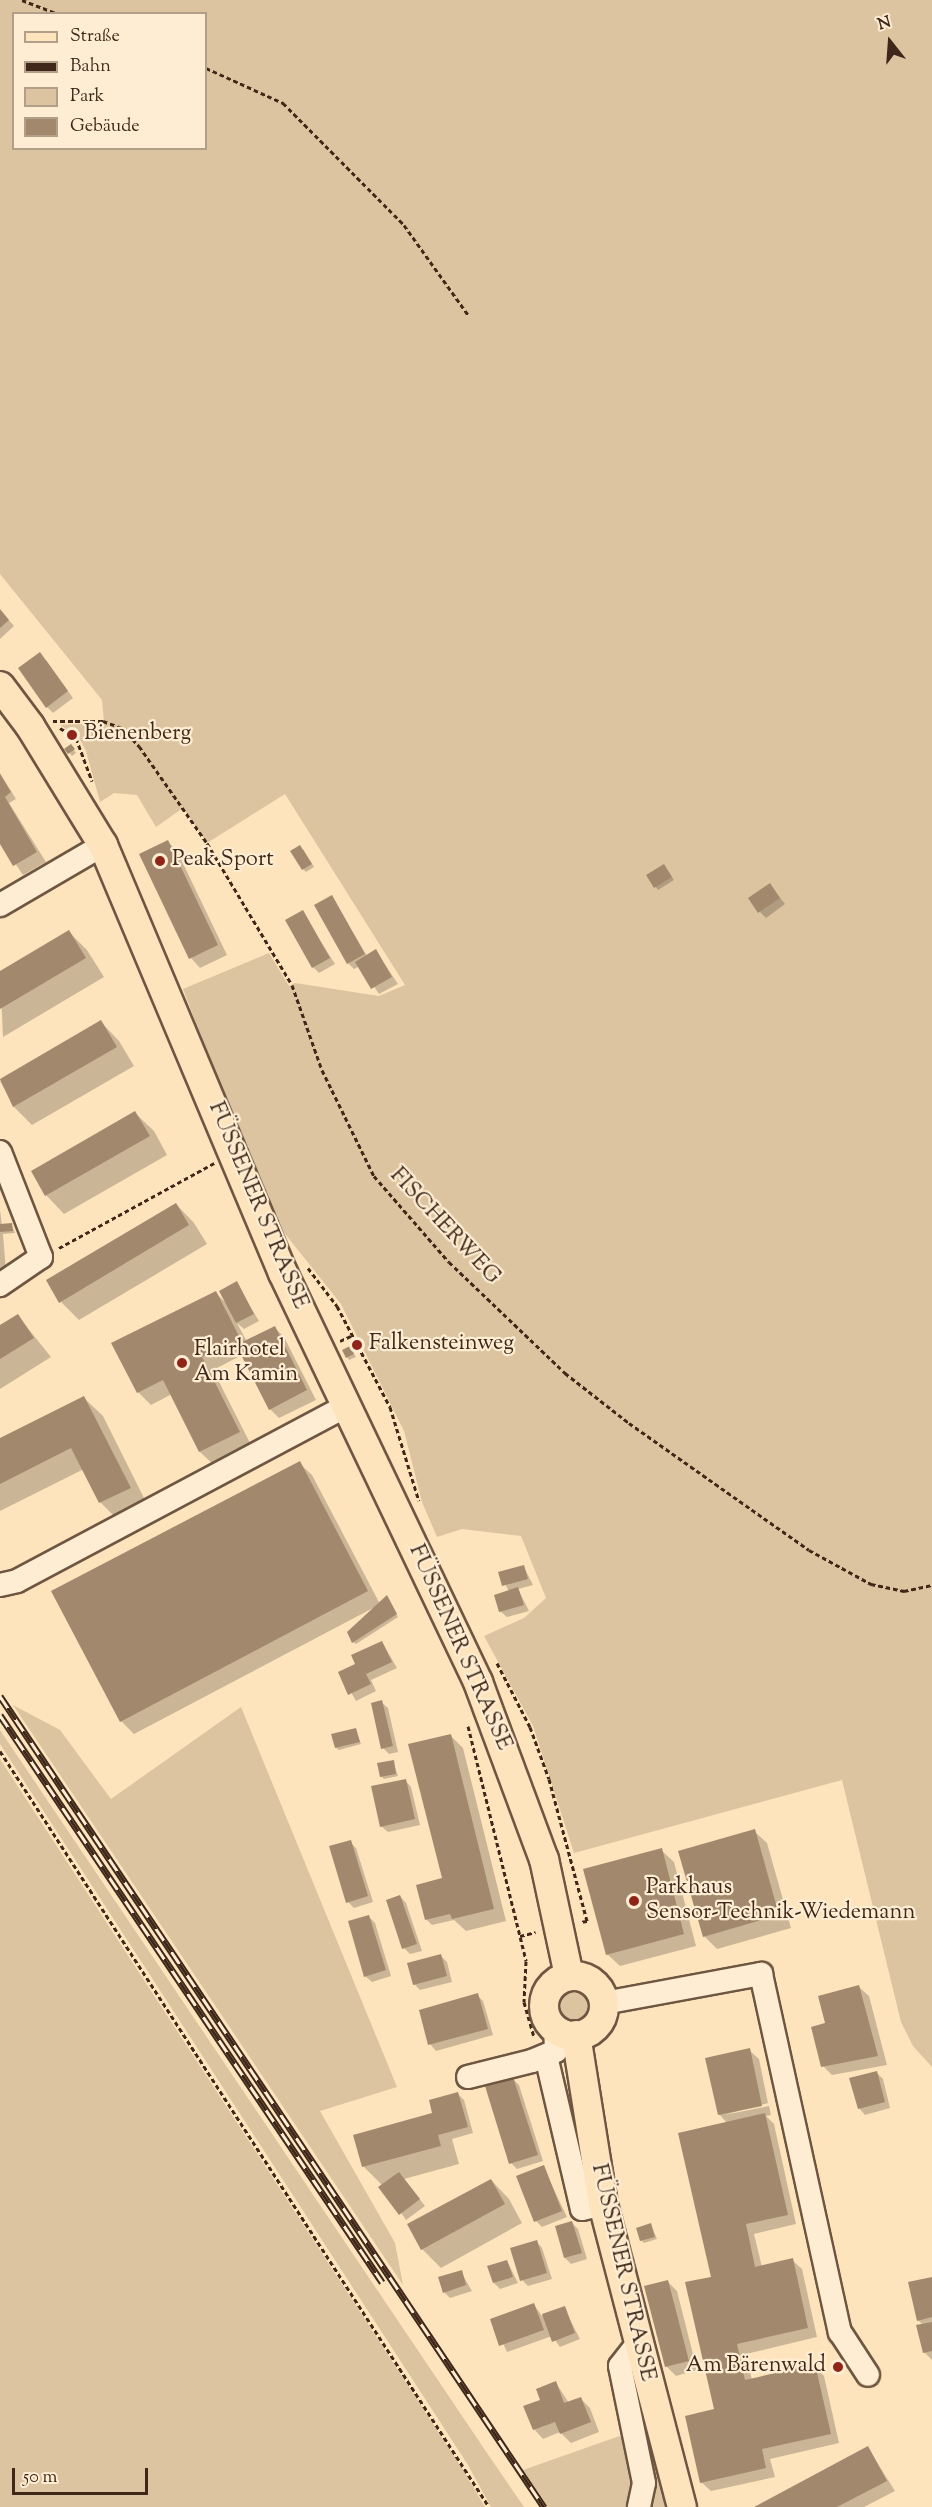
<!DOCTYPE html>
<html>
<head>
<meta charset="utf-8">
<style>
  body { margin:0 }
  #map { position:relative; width:932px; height:2507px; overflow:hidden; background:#fde4bc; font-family:"Sorts Mill Goudy",serif }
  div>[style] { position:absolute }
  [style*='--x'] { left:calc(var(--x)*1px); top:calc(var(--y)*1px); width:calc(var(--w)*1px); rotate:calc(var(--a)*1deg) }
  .green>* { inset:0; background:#ddc4a0 }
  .round { border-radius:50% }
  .shadow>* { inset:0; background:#0003 }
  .building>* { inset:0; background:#a2896e }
  .path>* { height:3px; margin-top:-1.5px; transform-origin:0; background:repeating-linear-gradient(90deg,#3f2719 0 4.5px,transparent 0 7.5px) }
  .roads { filter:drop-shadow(2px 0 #6e5642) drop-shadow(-2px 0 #6e5642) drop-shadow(0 2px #6e5642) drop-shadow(0 -2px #6e5642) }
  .minor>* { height:22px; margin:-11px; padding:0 11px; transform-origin:11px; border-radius:11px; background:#feedd3 }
  .major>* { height:28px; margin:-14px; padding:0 14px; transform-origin:14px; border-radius:14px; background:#fde4bc }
  .major>.ring { margin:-14px; padding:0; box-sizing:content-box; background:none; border:28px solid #fde4bc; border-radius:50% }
  .rail>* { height:7px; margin-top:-3.5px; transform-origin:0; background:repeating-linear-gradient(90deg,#feedd3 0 14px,#3f2719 0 28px); box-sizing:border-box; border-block:2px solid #3f2719 }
  .dots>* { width:16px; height:16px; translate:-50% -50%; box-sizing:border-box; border:3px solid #feedd3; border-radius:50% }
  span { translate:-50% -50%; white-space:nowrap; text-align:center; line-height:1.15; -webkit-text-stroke:4.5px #feedd3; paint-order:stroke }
  .poi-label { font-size:22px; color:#3f2719 }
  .left { translate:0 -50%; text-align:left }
  .right { translate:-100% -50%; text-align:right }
  .street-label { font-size:22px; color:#3f2719 }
  .legend { position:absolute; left:12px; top:12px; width:195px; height:138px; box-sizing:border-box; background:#feedd3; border:2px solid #b29e89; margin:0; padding:8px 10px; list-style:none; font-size:18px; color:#3f2719 }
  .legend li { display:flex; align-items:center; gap:12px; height:30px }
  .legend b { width:30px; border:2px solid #b29e89 }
  .north { position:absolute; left:860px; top:12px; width:60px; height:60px; -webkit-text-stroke:4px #feedd3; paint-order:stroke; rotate:343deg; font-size:16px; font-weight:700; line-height:24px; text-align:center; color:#3f2719 }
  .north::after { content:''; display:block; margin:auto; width:21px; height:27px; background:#3f2719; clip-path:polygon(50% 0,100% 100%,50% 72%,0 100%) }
  .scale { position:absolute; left:12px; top:2468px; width:136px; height:27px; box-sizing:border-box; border:3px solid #3f2719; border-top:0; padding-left:8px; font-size:18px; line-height:21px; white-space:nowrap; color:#3f2719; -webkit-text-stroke:4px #feedd3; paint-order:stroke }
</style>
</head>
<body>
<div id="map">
  <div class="green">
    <i style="clip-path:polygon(evenodd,0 0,932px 0,932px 2067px,913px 2046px,901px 2022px,842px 1780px,574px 1853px,533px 1726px,484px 1636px,524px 1618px,546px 1598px,521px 1536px,462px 1529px,437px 1537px,422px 1502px,404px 1431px,341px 1304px,282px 1230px,236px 1129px,183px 989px,269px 953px,289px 986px,295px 983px,379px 996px,405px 985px,285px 794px,207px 843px,183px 808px,156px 827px,137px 795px,114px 793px,100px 802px,86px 751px,78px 736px,60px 725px,104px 723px,102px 700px,0 574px,0 0,14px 14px,206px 14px,206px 148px,14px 148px,14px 14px)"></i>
    <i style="clip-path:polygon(13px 1705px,60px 1730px,111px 1799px,241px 1707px,397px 2087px,320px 2111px,395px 2243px,403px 2285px)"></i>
    <i style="clip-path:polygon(0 1730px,487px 2453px,524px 2507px,491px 2507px,468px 2465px,0 1744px)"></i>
    <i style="clip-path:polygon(0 1759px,463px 2470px,485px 2507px,0 2507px)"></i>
    <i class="round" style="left:559px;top:1989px;width:34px;height:34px"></i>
    <i style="clip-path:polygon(627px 2359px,645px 2431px,667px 2507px,642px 2507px)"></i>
    <i style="clip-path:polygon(631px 2432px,635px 2507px,548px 2507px,523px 2470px)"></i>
  </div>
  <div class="shadow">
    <i style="clip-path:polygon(0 610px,14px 626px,0 639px)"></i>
    <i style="clip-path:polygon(46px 660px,73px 698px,53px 713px,47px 707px)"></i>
    <i style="clip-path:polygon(71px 746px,76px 753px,72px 756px,66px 749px)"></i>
    <i style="clip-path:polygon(0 773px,16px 799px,9px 803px,46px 862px,23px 875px,0 841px)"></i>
    <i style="clip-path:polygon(168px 842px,177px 851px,227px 955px,200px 968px,191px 958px)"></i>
    <i style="clip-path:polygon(303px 849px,314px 867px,306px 872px,303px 869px)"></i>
    <i style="clip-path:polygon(666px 869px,674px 880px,658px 890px,648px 876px)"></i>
    <i style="clip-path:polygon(770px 885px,785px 904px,766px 918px,760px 912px)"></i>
    <i style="clip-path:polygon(332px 897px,367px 956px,376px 951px,398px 984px,379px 994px,360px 966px,354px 969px,348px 963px)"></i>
    <i style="clip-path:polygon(302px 912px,335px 964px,319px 973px,313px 967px)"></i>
    <i style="clip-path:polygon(69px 932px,87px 950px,104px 977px,3px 1037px,0 973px)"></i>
    <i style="clip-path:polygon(101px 1022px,119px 1041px,134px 1066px,32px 1125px,14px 1107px,0 1081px)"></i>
    <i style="clip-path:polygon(135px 1113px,154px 1131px,167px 1155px,64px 1214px,46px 1195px)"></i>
    <i style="clip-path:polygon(176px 1204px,194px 1223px,207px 1244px,79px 1320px,61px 1302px)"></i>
    <i style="clip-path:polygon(0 1210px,2px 1226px,11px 1224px,15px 1233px,3px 1234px,6px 1272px,0 1273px)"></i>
    <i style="clip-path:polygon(236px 1283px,259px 1321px,244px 1329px,237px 1323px,247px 1342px,275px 1328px,284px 1337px,316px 1400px,279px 1418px,270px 1409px,242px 1355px,213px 1370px,251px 1445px,213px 1464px,200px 1452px,172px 1394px,151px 1405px,138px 1392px,216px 1293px,227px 1304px)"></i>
    <i style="clip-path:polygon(18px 1316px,51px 1357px,0 1389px,0 1327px)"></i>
    <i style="clip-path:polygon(350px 1348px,356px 1357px,349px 1360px,347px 1357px)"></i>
    <i style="clip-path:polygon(84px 1398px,103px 1416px,148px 1506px,119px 1521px,100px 1502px,84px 1469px,0 1511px,0 1440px)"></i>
    <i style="clip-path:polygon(299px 1463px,312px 1475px,380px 1604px,387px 1597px,398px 1617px,356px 1644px,353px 1642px,375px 1607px,134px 1734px,121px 1721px)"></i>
    <i style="clip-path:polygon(524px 1567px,533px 1585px,518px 1589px,529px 1611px,507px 1617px,500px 1611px,509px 1592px,500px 1573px)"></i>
    <i style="clip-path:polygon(382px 1642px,397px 1668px,371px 1680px,376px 1691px,356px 1701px,340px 1673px,357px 1665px)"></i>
    <i style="clip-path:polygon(381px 1702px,388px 1708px,398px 1752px,389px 1754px,383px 1748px)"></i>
    <i style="clip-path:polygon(355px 1729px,361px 1744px,339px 1750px,336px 1748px)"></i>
    <i style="clip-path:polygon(450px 1735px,463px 1748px,506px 1921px,466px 1931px,454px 1920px,432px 1925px,426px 1919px,444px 1883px)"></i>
    <i style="clip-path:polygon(393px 1761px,398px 1776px,384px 1779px,381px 1776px)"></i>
    <i style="clip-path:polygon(405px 1780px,411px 1787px,420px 1825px,388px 1832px,381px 1826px)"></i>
    <i style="clip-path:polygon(754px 1831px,767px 1843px,791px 1928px,717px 1949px,704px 1936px)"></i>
    <i style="clip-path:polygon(350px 1842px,356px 1848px,373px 1902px,354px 1908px,348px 1902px)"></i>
    <i style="clip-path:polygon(661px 1850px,674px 1862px,696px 1946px,620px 1966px,607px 1954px)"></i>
    <i style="clip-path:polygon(400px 1896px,406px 1903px,422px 1951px,410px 1954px,404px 1948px)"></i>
    <i style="clip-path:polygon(369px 1917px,375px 1923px,391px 1976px,372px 1982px,365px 1976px)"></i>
    <i style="clip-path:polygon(441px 1956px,447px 1962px,452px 1982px,420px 1990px,414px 1984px)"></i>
    <i style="clip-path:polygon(859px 1987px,869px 1996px,887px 2065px,832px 2075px,823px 2066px,827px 2024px)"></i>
    <i style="clip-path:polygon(477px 1995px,483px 2001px,493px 2035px,436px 2051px,430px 2044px)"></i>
    <i style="clip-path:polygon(749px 2050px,759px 2059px,768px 2103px,724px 2115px,769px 2106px,771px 2115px,766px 2116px,774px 2124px,796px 2224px,754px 2234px,762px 2267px,792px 2260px,802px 2269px,817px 2337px,746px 2354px,752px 2380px,814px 2366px,824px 2376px,839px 2443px,770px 2459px,775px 2477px,711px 2491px,701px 2482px,715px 2410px,713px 2278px,727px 2123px,719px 2114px)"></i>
    <i style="clip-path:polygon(877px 2073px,883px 2079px,890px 2108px,865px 2115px,859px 2108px)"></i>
    <i style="clip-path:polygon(513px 2079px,519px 2085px,543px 2161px,517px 2169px,511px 2163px)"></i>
    <i style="clip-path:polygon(458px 2094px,464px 2100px,473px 2133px,452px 2139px,459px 2164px,404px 2179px,425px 2206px,406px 2220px,383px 2186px,363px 2166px)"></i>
    <i style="clip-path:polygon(543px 2167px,567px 2217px,542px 2227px,536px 2221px)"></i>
    <i style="clip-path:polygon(491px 2180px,509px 2199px,522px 2223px,441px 2268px,422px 2249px)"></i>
    <i style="clip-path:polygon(572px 2223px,578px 2229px,587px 2259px,571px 2264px,565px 2258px)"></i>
    <i style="clip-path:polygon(651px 2225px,657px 2239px,644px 2243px,641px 2240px)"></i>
    <i style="clip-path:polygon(536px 2241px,542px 2248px,552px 2279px,528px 2286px,522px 2280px)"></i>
    <i style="clip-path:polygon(507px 2261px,518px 2283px,500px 2289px,494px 2283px)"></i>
    <i style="clip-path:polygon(461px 2272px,472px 2291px,450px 2298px,444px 2292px)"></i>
    <i style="clip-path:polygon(932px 2279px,932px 2360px,924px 2352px,923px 2325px,918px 2320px)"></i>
    <i style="clip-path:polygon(667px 2281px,677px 2291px,697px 2370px,676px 2376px,666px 2366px)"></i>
    <i style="clip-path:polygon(534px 2305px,542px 2316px,564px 2308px,580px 2339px,560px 2347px,552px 2336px,507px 2352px,492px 2320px)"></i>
    <i style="clip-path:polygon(556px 2383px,569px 2403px,580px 2398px,590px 2408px,599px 2432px,571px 2443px,560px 2432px,543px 2439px,534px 2429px)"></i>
    <i style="clip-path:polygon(868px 2448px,895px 2491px,864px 2507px,757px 2507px)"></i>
  </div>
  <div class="building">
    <i style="clip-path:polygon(0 609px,9px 620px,0 628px)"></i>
    <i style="clip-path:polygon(40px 652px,68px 691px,46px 708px,18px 668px)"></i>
    <i style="clip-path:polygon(71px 744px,75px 749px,68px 754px,64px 749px)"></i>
    <i style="clip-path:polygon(0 774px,11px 792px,5px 797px,37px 852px,13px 866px,0 844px)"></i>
    <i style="clip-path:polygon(168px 840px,218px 945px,189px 959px,139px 854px)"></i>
    <i style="clip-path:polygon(300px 845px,312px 864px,302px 870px,290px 851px)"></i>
    <i style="clip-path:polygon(664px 864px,672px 877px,654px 888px,646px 875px)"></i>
    <i style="clip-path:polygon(770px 883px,780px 898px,758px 913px,748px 898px)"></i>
    <i style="clip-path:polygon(332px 895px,365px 954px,347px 964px,314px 905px)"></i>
    <i style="clip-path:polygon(303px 910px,330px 958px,312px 968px,285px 920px)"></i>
    <i style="clip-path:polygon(69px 930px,86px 958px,0 1009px,0 971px)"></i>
    <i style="clip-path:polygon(376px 949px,392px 977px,371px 989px,355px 962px)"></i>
    <i style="clip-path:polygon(101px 1020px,117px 1047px,13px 1107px,0 1079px)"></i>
    <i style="clip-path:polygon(135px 1111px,150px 1136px,45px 1196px,31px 1171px)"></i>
    <i style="clip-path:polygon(176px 1203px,189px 1225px,59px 1303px,46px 1280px)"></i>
    <i style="clip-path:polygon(12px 1223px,13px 1231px,0 1232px,0 1224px)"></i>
    <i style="clip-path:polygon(237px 1281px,254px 1314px,236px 1323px,219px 1291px)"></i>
    <i style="clip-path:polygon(216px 1291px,242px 1342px,275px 1326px,307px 1390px,269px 1410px,234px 1341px,202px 1357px,240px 1432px,199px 1452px,163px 1380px,137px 1393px,111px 1343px)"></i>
    <i style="clip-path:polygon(18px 1314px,34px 1338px,0 1359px,0 1325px)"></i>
    <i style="clip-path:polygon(350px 1346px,354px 1354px,346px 1358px,342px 1350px)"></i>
    <i style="clip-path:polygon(84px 1396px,131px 1488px,99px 1503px,71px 1448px,0 1484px,0 1438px)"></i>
    <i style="clip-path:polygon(300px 1461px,368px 1591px,120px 1722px,51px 1591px)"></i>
    <i style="clip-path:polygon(524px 1565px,528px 1579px,502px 1586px,498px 1572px)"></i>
    <i style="clip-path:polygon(518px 1587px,524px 1605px,499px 1612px,494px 1595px)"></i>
    <i style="clip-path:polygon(387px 1595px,397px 1614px,352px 1643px,347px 1632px)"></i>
    <i style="clip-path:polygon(382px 1641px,392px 1662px,366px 1674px,371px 1684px,348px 1695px,338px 1672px,355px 1664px,351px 1655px)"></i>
    <i style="clip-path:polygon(382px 1700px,393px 1746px,381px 1749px,371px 1703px)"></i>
    <i style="clip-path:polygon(356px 1728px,360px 1742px,335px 1748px,331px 1734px)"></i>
    <i style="clip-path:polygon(451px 1734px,494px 1909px,452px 1919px,450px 1914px,425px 1920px,416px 1885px,442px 1878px,408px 1744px)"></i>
    <i style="clip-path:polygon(394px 1760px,396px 1774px,380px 1777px,377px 1763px)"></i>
    <i style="clip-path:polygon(406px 1779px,415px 1819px,380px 1827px,371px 1786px)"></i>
    <i style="clip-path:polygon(755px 1829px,779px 1915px,703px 1937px,678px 1851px)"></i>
    <i style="clip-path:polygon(351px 1840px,368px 1896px,346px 1903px,329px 1846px)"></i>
    <i style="clip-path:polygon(662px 1848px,684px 1934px,606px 1955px,583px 1869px)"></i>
    <i style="clip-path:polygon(400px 1895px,417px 1944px,402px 1949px,386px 1900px)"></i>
    <i style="clip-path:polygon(369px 1915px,386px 1970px,364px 1977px,348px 1921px)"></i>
    <i style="clip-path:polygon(441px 1954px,447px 1976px,413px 1985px,407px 1963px)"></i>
    <i style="clip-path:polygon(859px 1985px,878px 2056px,821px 2067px,811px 2027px,825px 2023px,818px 1996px)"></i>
    <i style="clip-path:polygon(478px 1993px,488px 2029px,428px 2045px,419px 2010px)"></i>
    <i style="clip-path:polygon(750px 2048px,762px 2106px,718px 2115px,705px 2058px)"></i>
    <i style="clip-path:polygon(877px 2071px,885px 2102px,858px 2109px,849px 2078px)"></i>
    <i style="clip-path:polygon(513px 2077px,538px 2155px,509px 2164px,485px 2086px)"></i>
    <i style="clip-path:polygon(458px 2092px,468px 2127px,438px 2135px,441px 2146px,362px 2167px,353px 2135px,432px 2113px,429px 2100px)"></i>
    <i style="clip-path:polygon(765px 2113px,788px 2215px,746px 2224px,755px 2267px,793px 2258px,808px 2328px,737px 2344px,745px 2380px,815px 2364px,831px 2434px,762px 2449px,766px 2468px,700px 2483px,685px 2416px,714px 2409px,685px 2282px,711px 2277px,678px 2133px)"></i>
    <i style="clip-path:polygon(544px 2165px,562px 2211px,534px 2222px,516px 2176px)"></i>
    <i style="clip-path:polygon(399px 2172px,420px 2199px,399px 2215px,378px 2187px)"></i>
    <i style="clip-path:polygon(491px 2179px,505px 2204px,421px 2250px,407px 2224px)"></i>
    <i style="clip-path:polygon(572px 2221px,582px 2253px,564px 2258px,555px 2226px)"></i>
    <i style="clip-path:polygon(651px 2223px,655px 2237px,640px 2241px,636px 2228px)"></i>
    <i style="clip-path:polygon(537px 2240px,547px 2273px,520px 2281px,510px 2248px)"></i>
    <i style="clip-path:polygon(507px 2260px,513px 2277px,493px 2283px,487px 2266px)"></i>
    <i style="clip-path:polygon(462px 2270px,466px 2285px,443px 2293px,438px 2277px)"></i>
    <i style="clip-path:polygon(932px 2277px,932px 2317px,917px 2321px,908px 2282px)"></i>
    <i style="clip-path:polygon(668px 2280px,689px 2361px,665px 2367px,644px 2286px)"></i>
    <i style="clip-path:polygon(534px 2303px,544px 2330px,499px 2346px,490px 2319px)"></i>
    <i style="clip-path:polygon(565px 2306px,575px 2333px,552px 2342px,542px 2314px)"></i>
    <i style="clip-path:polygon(932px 2322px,932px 2351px,923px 2353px,916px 2325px)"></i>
    <i style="clip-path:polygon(556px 2381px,564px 2403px,581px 2397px,591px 2422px,560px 2434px,555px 2422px,533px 2430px,523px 2406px,540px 2400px,536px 2389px)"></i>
    <i style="clip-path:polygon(868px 2446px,887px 2481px,837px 2507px,754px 2507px)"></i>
  </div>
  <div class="path">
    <i style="--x:22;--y:0;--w:40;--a:21"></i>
    <i style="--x:206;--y:68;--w:85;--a:24.4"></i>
    <i style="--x:283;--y:103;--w:172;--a:45.2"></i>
    <i style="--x:404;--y:225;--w:112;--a:54.5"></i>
    <i style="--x:53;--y:721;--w:50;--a:0"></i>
    <i style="--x:103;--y:721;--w:20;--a:20"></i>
    <i style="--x:122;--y:728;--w:25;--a:47"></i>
    <i style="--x:139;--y:746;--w:118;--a:55"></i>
    <i style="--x:207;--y:843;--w:165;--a:59.1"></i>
    <i style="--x:292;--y:985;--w:90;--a:70.6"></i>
    <i style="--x:322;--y:1070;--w:118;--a:63.9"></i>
    <i style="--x:374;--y:1176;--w:114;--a:48.9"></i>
    <i style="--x:449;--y:1262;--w:161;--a:43.7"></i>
    <i style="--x:565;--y:1373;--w:81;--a:38"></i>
    <i style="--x:629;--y:1423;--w:220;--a:35.2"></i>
    <i style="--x:809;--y:1550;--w:71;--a:28.7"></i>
    <i style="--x:871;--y:1584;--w:34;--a:12"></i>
    <i style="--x:904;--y:1591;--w:29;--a:-12"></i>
    <i style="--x:60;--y:728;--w:19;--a:32"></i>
    <i style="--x:76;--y:738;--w:46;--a:69.6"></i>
    <i style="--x:59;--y:1248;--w:177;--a:-28.7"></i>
    <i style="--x:308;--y:1268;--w:48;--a:52.7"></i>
    <i style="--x:337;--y:1306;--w:114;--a:62.3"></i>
    <i style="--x:390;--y:1407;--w:98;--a:72.9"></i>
    <i style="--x:340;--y:1341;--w:14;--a:-25"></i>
    <i style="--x:497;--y:1663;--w:72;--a:62.7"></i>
    <i style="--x:530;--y:1727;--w:55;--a:69.9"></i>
    <i style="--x:549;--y:1779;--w:147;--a:75"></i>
    <i style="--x:587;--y:1921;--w:7;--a:172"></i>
    <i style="--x:468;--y:1726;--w:242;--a:76.1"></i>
    <i style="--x:526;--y:1961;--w:41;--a:92.8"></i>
    <i style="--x:524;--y:2002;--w:36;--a:74"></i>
    <i style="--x:0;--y:1751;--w:900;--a:57.1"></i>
    <i style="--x:520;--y:1936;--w:16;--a:-14"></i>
  </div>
  <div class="roads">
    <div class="minor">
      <i style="--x:0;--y:905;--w:119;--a:-30.2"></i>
      <i style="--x:0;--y:1152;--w:113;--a:68.7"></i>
      <i style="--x:41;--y:1257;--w:50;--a:145.7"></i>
      <i style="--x:0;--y:1585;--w:17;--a:-13"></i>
      <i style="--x:17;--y:1581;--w:375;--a:-28"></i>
      <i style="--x:604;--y:2003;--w:160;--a:-10.5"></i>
      <i style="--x:761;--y:1974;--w:367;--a:77.6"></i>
      <i style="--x:840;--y:2332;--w:51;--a:56.9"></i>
      <i style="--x:546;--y:2056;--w:157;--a:76.8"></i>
      <i style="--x:582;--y:2209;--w:22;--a:-13"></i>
      <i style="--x:468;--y:2077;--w:66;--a:-14"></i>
      <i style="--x:532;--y:2061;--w:26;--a:-23"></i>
      <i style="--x:556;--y:2051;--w:23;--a:-92"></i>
      <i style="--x:638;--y:2343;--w:29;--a:128"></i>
      <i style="--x:620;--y:2366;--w:119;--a:78.4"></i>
      <i style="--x:644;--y:2483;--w:25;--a:102"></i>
    </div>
    <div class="major">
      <i style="--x:0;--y:686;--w:50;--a:53.1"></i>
      <i style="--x:30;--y:726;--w:140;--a:58.5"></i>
      <i style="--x:103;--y:845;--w:464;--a:67.2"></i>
      <i style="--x:283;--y:1273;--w:453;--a:64.5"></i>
      <i style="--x:478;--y:1682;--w:189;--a:69.6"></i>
      <i style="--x:544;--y:1859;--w:120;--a:77.9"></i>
      <i class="ring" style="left:544px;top:1976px;width:32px;height:32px"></i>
      <i style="--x:576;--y:2035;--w:171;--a:80.9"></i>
      <i style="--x:603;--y:2204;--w:313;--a:75.4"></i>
    </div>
  </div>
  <div class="rail">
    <i style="--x:0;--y:1696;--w:977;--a:56.15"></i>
    <i style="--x:0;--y:1715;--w:684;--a:56.03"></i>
  </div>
  <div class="dots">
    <i style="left:72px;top:735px;background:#8f2418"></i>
    <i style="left:160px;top:861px;background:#8f2418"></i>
    <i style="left:357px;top:1345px;background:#8f2418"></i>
    <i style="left:182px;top:1363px;background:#8f2418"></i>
    <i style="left:634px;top:1901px;background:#8f2418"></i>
    <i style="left:838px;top:2367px;background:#8f2418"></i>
  </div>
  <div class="poi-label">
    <span class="left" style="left:84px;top:735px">Bienenberg</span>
    <span class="left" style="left:172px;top:861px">Peak Sport</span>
    <span class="left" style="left:369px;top:1345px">Falkensteinweg</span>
    <span class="left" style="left:194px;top:1363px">Flairhotel<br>Am Kamin</span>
    <span class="left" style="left:646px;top:1901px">Parkhaus<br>Sensor-Technik-Wiedemann</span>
    <span class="right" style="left:826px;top:2367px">Am Bärenwald</span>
  </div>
  <div class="street-label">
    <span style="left:257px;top:1206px;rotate:67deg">FÜSSENER STRASSE</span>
    <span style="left:444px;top:1227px;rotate:47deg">FISCHERWEG</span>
    <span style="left:459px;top:1648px;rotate:66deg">FÜSSENER STRASSE</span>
    <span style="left:622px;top:2273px;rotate:77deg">FÜSSENER STRASSE</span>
  </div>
  <ul class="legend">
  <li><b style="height:8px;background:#fde4bc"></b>Straße</li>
  <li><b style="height:8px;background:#3f2719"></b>Bahn</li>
  <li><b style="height:16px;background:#ddc4a0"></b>Park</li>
  <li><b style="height:16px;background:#a2896e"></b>Gebäude</li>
  </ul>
  <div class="north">N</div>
  <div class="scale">50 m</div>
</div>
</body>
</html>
